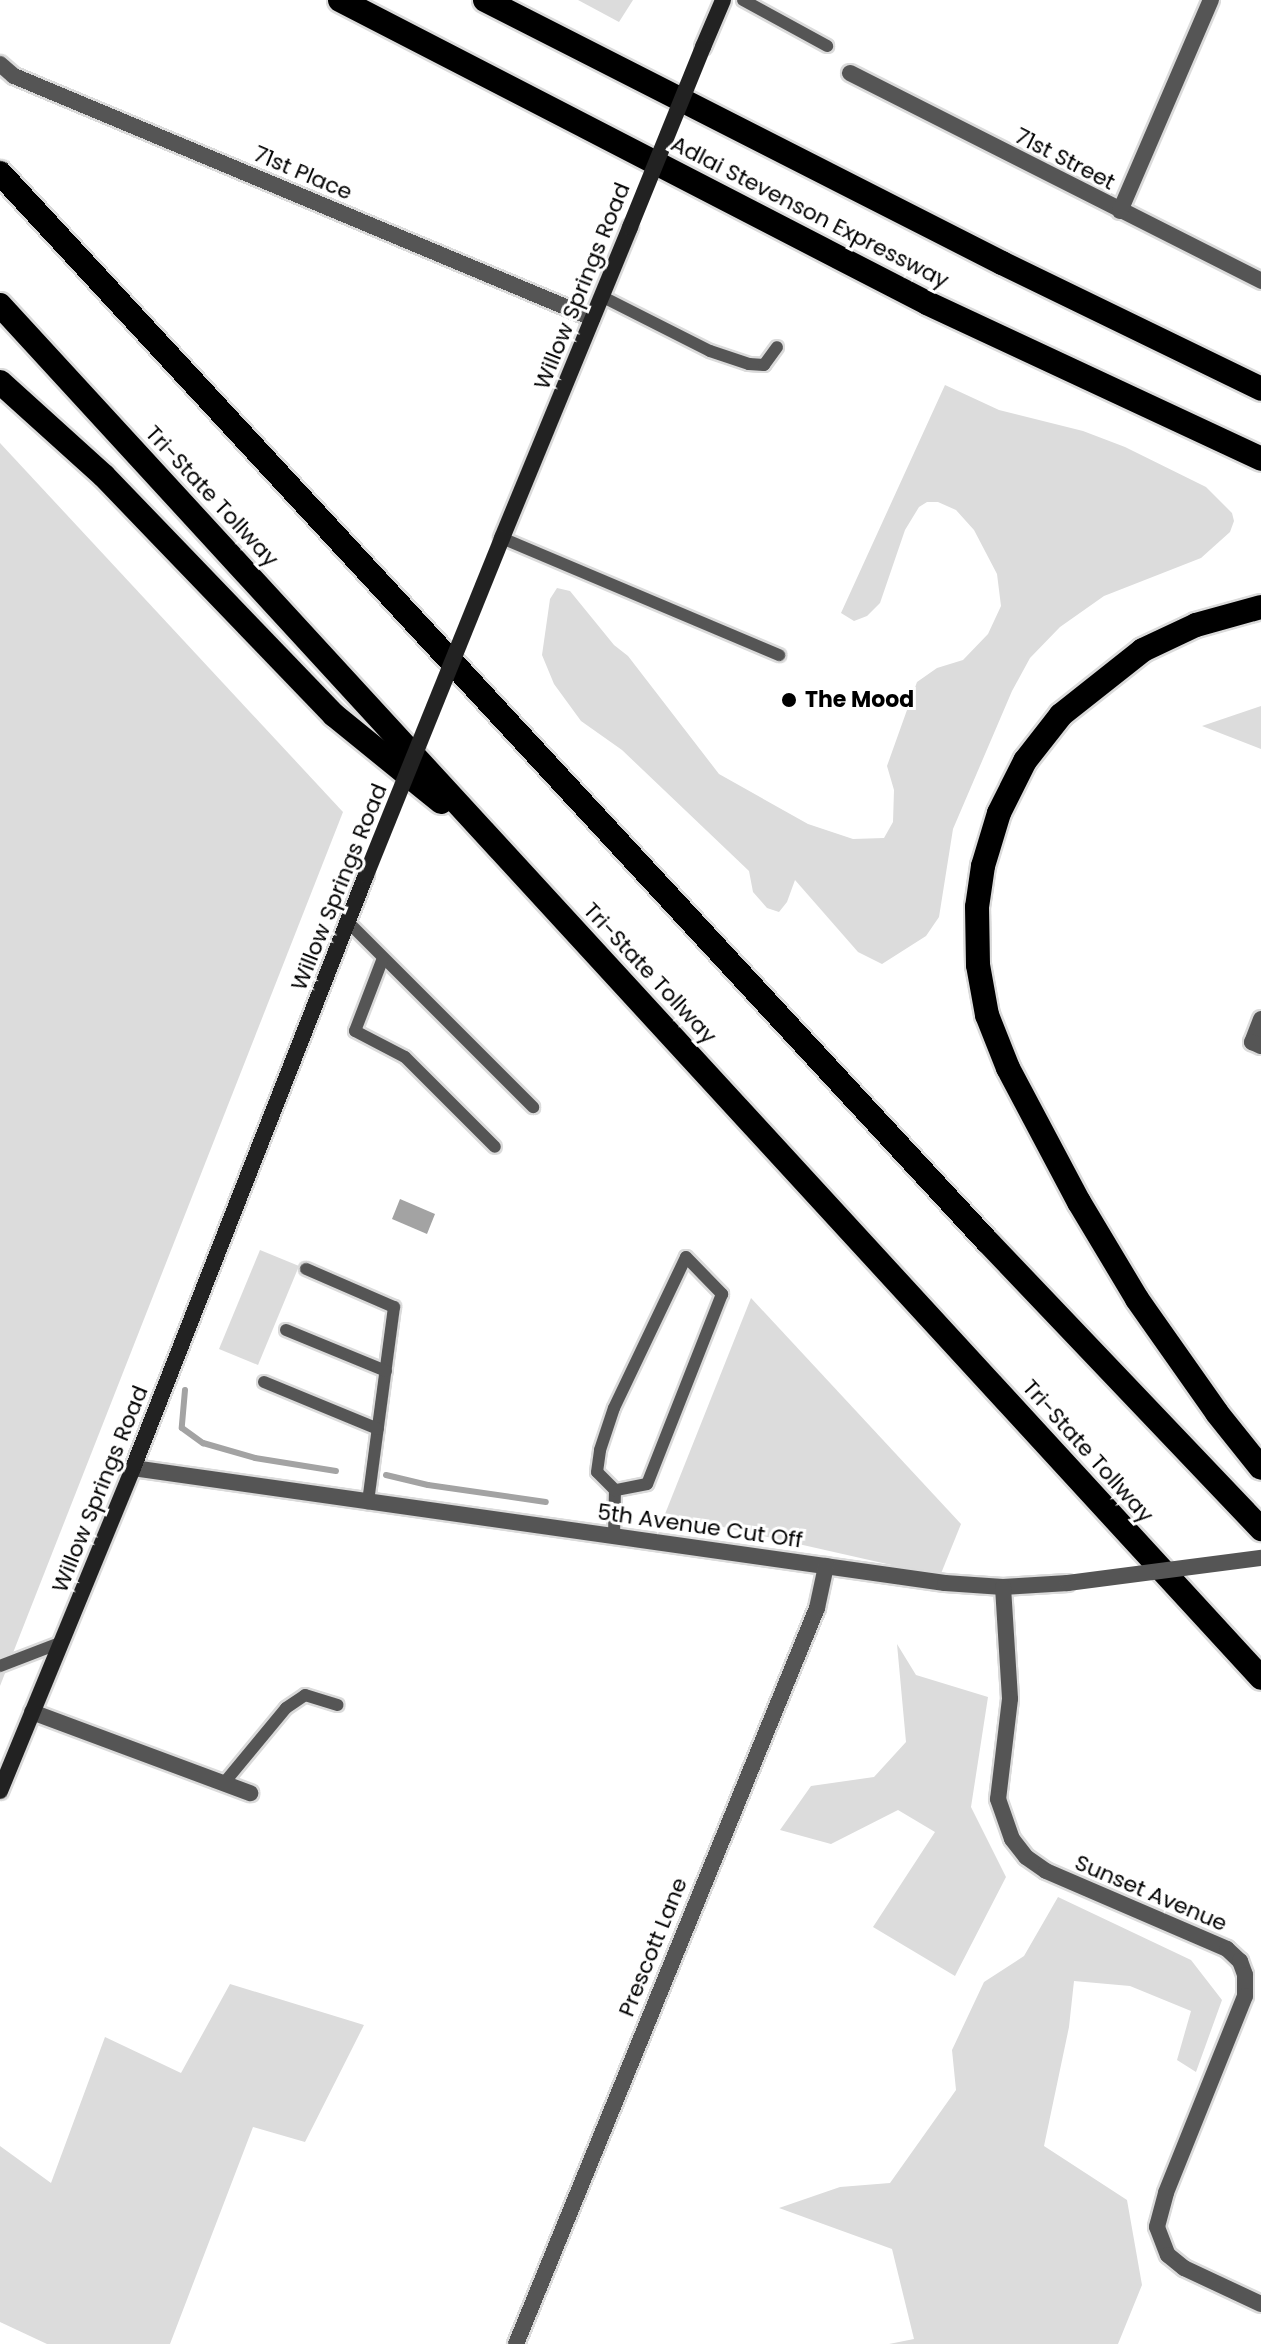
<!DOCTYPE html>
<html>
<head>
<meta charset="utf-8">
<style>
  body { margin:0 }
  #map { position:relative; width:1261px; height:2344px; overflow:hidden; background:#fff; font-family:Poppins,sans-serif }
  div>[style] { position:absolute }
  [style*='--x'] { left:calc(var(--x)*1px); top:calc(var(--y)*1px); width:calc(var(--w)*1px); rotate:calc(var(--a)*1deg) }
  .green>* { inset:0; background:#dcdcdc }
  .water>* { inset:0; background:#a3a3a3 }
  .stream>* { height:6px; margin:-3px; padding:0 3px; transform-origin:3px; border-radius:3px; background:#a3a3a3 }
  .roads { filter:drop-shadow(2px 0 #dbdbdb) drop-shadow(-2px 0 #dbdbdb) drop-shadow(0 2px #dbdbdb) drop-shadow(0 -2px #dbdbdb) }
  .service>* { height:12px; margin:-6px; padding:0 6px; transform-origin:6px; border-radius:6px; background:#555 }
  .minor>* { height:16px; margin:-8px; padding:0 8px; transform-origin:8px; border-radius:8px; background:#555 }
  .secondary>* { height:16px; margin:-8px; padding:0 8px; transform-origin:8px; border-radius:8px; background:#222 }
  .motorway>* { height:24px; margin:-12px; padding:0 12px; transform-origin:12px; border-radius:12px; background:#000 }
  .minor-bridge>* { height:16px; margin:-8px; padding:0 8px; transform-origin:8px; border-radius:8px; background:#555 }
  .secondary-bridge>* { height:16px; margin:-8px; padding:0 8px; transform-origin:8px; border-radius:8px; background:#222 }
  .dots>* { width:22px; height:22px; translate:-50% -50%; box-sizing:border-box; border:4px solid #fff; border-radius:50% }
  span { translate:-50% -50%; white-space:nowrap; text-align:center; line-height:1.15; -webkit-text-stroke:6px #fff; paint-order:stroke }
  .street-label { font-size:22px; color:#000 }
  .poi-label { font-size:22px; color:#000; font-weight:700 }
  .left { translate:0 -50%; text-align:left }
</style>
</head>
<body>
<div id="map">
  <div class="green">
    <i style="clip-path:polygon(578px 0,633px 0,619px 22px)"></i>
    <i style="clip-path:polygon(945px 385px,999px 410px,1083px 431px,1125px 447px,1206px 487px,1232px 513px,1234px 521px,1230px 532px,1201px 558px,1104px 596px,1060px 627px,1030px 658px,1012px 691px,953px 829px,939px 917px,926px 936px,882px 964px,858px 952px,795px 880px,787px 902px,779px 912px,767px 908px,753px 892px,749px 871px,622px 750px,581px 721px,554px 684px,542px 655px,550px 599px,557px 588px,570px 591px,614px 645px,628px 656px,719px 774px,808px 824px,853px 839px,884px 838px,893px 822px,894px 790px,887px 766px,917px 682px,937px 668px,963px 660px,988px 634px,1001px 606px,997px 574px,974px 530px,956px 510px,938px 502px,927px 502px,919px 507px,905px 530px,880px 603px,867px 616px,854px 621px,841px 613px)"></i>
    <i style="clip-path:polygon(0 443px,343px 812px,0 1686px)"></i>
    <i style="clip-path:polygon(1261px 706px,1261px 749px,1202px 726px)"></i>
    <i style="clip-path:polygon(260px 1250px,299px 1266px,258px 1365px,219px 1349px)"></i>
    <i style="clip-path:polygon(751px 1298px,961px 1524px,940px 1576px,665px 1514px)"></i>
    <i style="clip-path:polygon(897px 1644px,916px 1675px,988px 1697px,971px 1807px,1006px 1877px,955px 1976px,873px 1927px,935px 1832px,898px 1810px,831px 1844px,780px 1830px,811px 1786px,874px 1777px,906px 1742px)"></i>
    <i style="clip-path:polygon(1058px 1897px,1191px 1960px,1222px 2000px,1196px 2072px,1177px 2060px,1191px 2011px,1130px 1986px,1074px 1981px,1069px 2027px,1044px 2146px,1127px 2200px,1142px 2285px,1118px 2344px,889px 2344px,914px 2339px,892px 2249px,779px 2208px,840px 2187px,890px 2183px,956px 2090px,952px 2050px,984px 1982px,1024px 1956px)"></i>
    <i style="clip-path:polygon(230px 1984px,364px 2025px,305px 2142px,253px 2127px,170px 2344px,47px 2344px,0 2322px,0 2146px,51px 2183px,105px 2037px,181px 2073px)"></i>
  </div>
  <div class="water">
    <i style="clip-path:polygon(400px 1199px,435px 1214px,427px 1234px,392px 1219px)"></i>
  </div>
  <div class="stream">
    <i style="--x:185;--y:1390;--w:38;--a:95"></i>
    <i style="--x:182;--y:1428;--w:26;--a:36"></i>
    <i style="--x:203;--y:1443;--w:54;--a:16.1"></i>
    <i style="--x:255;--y:1458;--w:82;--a:9.1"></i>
    <i style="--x:386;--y:1475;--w:43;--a:13.4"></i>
    <i style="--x:428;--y:1485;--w:119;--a:8.2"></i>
  </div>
  <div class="roads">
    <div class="service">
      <i style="--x:743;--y:0;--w:96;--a:28.7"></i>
      <i style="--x:601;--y:296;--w:122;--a:26.8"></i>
      <i style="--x:710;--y:351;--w:41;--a:18.4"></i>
      <i style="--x:749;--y:364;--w:15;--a:4"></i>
      <i style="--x:764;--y:365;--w:22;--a:-54"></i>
      <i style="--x:502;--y:538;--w:301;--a:22.9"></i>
      <i style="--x:348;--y:922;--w:262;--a:45"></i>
      <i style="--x:383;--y:958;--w:78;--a:111"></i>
      <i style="--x:355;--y:1031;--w:56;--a:27.5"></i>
      <i style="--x:405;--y:1057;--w:127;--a:45"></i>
      <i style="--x:306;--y:1269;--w:96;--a:23.4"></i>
      <i style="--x:394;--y:1307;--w:198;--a:97.6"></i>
      <i style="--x:286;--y:1330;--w:108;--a:22.3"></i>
      <i style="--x:264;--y:1382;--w:123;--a:22.4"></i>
      <i style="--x:614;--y:1536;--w:46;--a:-88.8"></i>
      <i style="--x:615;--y:1490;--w:25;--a:-135"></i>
      <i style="--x:597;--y:1472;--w:22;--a:-82"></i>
      <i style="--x:600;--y:1450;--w:44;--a:-71.6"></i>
      <i style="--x:614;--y:1408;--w:167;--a:-64.5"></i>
      <i style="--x:686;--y:1257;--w:52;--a:45.8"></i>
      <i style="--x:722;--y:1294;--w:204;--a:111.5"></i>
      <i style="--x:647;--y:1484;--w:33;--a:169"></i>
      <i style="--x:0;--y:1666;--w:64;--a:-21"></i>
      <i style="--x:224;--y:1783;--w:97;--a:-50.4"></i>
      <i style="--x:286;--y:1708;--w:23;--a:-34"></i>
      <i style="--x:305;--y:1695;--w:34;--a:17"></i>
    </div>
    <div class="minor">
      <i style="--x:0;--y:64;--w:18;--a:41"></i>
      <i style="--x:14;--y:76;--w:627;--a:22.72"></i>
      <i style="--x:850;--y:73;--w:461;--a:26.8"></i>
      <i style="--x:1120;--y:211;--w:230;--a:-66.7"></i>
      <i style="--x:1261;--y:1019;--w:25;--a:111"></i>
      <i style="--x:1252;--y:1042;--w:10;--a:24"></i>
      <i style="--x:133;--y:1468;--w:820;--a:8.06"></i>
      <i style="--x:945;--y:1583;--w:58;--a:3.9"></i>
      <i style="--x:1003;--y:1587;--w:65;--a:-3.5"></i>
      <i style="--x:1003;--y:1587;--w:112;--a:86.4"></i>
      <i style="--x:1010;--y:1699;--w:101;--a:96.8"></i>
      <i style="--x:998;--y:1799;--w:42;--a:70.7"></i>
      <i style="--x:1012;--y:1839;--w:23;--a:52"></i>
      <i style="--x:1026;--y:1857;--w:24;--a:35"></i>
      <i style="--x:1046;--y:1871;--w:197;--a:23.3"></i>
      <i style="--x:1227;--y:1949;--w:18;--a:43"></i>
      <i style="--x:1240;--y:1961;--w:15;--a:70"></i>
      <i style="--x:1245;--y:1975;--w:21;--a:90"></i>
      <i style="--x:1245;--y:1996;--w:212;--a:111.9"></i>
      <i style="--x:1166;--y:2193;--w:35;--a:105"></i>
      <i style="--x:1157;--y:2227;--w:30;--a:69"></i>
      <i style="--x:1168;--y:2255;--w:21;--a:39"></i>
      <i style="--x:1184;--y:2268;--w:85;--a:25.1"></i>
      <i style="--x:32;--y:1712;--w:233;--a:20.4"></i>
      <i style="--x:516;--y:2344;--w:795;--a:-67.76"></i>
      <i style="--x:817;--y:1608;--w:43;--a:-77.9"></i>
    </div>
    <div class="secondary">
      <i style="--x:703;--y:47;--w:51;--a:-66.9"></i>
      <i style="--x:502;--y:538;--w:336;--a:-67.6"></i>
      <i style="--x:0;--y:1791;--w:349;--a:-67.6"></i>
      <i style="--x:133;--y:1468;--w:637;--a:-68.55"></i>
    </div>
    <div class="motorway">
      <i style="--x:340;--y:0;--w:661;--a:27.3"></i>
      <i style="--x:927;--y:303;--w:369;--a:25"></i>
      <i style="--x:485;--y:0;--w:580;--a:26.96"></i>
      <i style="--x:1002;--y:263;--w:288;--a:25.9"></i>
      <i style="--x:0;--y:173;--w:1454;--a:47.26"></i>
      <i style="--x:987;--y:1241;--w:398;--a:46.4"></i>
      <i style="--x:0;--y:305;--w:1864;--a:47.43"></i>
      <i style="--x:0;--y:382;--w:140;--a:42.1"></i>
      <i style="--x:104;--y:476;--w:332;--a:46.1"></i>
      <i style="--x:334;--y:715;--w:138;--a:39.1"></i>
      <i style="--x:1261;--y:607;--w:67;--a:164.5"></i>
      <i style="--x:1196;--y:625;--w:59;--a:154.7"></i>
      <i style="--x:1143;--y:650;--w:105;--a:141.6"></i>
      <i style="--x:1061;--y:715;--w:58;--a:128"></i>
      <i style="--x:1025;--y:761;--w:58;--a:116.6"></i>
      <i style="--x:999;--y:813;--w:55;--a:106.8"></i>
      <i style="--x:983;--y:866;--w:41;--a:98.3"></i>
      <i style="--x:977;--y:907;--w:58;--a:89"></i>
      <i style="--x:978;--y:965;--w:51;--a:79.8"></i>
      <i style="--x:987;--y:1015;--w:57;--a:68.4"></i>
      <i style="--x:1008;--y:1068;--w:152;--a:62.1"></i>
      <i style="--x:1079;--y:1202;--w:113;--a:59.1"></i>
      <i style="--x:1137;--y:1299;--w:139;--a:54.9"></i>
      <i style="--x:1217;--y:1413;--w:70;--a:51.3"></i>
    </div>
  </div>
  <div class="minor-bridge">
    <i style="--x:1068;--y:1583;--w:195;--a:-7.4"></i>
  </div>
  <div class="secondary-bridge">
    <i style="--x:630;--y:227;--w:194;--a:-67.9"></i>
    <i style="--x:366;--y:875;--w:363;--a:-68"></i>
  </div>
  <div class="dots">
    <i style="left:789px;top:700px;background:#000"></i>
  </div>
  <div class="street-label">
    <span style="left:1065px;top:159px;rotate:27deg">71st Street</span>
    <span style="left:303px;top:173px;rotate:23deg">71st Place</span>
    <span style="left:810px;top:212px;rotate:27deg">Adlai Stevenson Expressway</span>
    <span style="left:582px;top:286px;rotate:-68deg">Willow Springs Road</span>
    <span style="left:212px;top:496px;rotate:47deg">Tri-State Tollway</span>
    <span style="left:339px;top:887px;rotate:-68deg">Willow Springs Road</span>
    <span style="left:650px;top:973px;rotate:47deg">Tri-State Tollway</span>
    <span style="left:1088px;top:1451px;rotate:48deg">Tri-State Tollway</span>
    <span style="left:100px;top:1489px;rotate:-68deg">Willow Springs Road</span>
    <span style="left:700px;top:1526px;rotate:8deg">5th Avenue Cut Off</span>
    <span style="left:1151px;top:1893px;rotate:23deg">Sunset Avenue</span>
    <span style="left:653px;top:1947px;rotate:-68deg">Prescott Lane</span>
  </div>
  <div class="poi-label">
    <span class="left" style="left:805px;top:700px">The Mood</span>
  </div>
</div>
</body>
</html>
